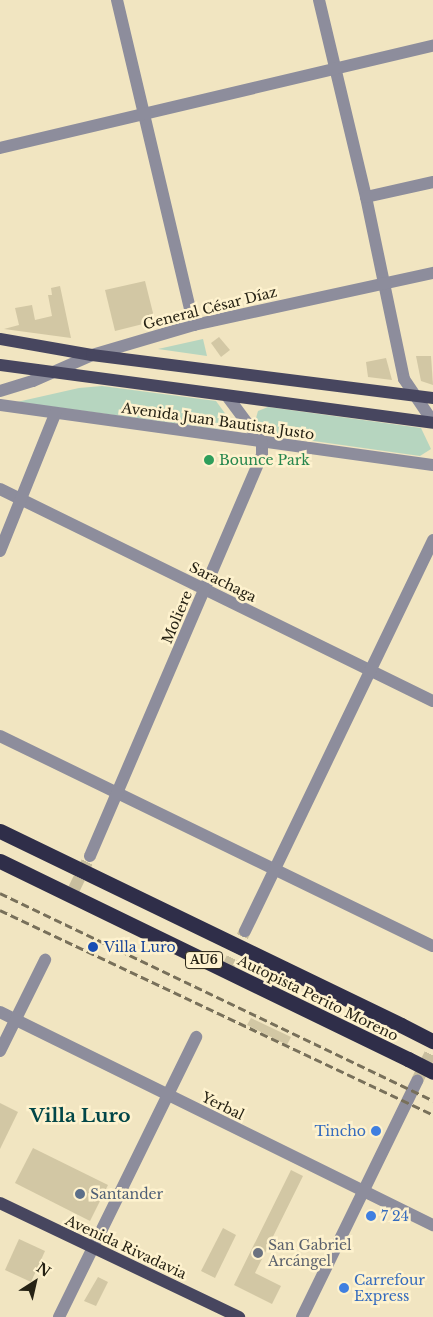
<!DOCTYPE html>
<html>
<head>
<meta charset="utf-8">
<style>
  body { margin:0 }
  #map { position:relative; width:433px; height:1317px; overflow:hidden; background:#f1e5c1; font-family:"Libre Baskerville",serif }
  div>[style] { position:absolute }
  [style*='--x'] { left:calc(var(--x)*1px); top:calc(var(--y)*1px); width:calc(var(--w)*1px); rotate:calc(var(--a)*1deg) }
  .green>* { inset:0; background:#b6d5bf }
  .building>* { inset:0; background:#d2c7a4 }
  .minor-tunnel>* { height:12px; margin-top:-6px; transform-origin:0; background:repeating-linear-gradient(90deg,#c8be9e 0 12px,transparent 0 18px) }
  .minor>* { height:12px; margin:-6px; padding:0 6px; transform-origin:6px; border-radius:6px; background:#8d8d9c }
  .major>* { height:12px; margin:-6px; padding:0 6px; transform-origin:6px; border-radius:6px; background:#47465f }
  .highway>* { height:15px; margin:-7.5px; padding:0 7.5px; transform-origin:7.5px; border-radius:7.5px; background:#2f2e49 }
  .rail>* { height:3px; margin-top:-1.5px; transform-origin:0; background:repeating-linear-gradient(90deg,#78705a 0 8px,transparent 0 12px) }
  .highway-bridge>* { height:15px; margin:-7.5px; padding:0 7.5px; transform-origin:7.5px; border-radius:7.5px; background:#2f2e49 }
  .dots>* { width:14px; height:14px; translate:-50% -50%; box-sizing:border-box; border:2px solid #fef2ce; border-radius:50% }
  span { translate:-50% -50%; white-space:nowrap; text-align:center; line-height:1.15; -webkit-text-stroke:5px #fef2ce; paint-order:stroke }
  .shield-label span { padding:1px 4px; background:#fef2ce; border:1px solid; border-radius:4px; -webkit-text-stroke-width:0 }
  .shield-label { font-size:12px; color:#262214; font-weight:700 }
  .street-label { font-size:14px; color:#262214 }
  .leisure-label { font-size:14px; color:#27864d }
  .left { translate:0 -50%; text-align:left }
  .transit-label { font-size:14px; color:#164399 }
  .shop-label { font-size:14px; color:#366cbe }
  .right { translate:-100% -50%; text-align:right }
  .service-label { font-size:14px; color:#4e5e75 }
  .worship-label { font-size:14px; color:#5b616d }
  .district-label { font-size:19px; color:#034748; font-weight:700 }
  .north { position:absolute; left:10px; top:1257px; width:50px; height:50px; -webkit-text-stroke:4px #fef2ce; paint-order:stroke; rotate:35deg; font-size:14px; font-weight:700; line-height:20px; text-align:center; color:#262214 }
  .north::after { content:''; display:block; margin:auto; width:18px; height:22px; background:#262214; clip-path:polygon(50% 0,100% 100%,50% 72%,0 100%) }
</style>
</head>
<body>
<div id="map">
  <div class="green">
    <i style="clip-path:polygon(203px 339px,207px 356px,158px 349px)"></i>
    <i style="clip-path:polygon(102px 386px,216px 401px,227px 416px,228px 424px,218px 429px,17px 402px,79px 388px)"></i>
    <i style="clip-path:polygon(268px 407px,421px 428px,431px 449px,420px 456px,271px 435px,264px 432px,256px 418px,258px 411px)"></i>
  </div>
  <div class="building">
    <i style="clip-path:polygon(145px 281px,155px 321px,115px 331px,105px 290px)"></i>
    <i style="clip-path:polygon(60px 286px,71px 338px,4px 329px,19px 325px,15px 308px,32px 305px,35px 320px,52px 316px,48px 295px,52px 295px,51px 288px)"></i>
    <i style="clip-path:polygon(219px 337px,230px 350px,221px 357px,211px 343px)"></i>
    <i style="clip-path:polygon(416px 356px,431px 356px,433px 385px,421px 381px)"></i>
    <i style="clip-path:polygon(386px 358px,392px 380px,368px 377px,366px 362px)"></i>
    <i style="clip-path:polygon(251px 1018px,291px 1037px,287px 1045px,247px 1025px)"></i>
    <i style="clip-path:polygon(0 1103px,18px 1112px,0 1149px)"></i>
    <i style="clip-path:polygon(33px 1148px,108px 1185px,90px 1221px,15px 1183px)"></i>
    <i style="clip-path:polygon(291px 1170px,303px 1176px,255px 1273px,281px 1286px,272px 1304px,234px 1285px)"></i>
    <i style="clip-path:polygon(223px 1228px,236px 1235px,215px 1278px,201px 1271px)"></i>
    <i style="clip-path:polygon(19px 1239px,45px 1251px,31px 1282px,5px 1270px)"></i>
    <i style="clip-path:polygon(98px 1277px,108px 1282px,96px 1306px,84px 1301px)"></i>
  </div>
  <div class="minor-tunnel">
    <i style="--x:74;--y:889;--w:37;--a:-64"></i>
    <i style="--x:227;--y:969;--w:42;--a:-64.7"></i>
    <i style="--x:417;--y:1081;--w:37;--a:-64"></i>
  </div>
  <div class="minor">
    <i style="--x:117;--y:0;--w:334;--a:76.7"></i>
    <i style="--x:319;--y:0;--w:203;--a:76.6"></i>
    <i style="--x:366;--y:197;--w:186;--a:78.2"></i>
    <i style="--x:404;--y:379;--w:52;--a:56"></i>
    <i style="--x:0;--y:148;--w:445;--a:-13.3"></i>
    <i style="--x:366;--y:197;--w:69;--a:-12.6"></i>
    <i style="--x:0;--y:391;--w:34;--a:-17"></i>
    <i style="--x:33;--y:381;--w:64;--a:-23.8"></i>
    <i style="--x:92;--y:355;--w:106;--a:-16.4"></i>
    <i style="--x:194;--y:325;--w:245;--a:-12.3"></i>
    <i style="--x:0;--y:405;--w:437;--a:7.9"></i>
    <i style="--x:0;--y:489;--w:482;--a:26.1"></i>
    <i style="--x:0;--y:551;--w:148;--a:-68.1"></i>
    <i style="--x:0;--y:736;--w:481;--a:25.9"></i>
    <i style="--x:90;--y:856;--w:436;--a:-66.8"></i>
    <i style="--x:262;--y:455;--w:12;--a:-90"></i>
    <i style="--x:262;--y:443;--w:59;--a:-126.7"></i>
    <i style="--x:245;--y:931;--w:434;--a:-64.3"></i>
    <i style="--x:0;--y:1012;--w:483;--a:26.2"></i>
    <i style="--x:0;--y:1051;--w:102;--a:-63.7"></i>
    <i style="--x:59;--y:1317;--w:312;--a:-63.9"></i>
    <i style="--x:302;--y:1317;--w:263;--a:-64"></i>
  </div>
  <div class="major">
    <i style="--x:0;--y:339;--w:93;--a:9.9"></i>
    <i style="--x:92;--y:355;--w:344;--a:7.2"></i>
    <i style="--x:0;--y:365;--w:437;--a:7.6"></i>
    <i style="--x:0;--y:1203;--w:265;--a:25.5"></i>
  </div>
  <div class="highway">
    <i style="--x:0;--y:861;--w:454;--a:25.9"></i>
    <i style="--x:401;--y:1025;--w:36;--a:27"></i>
  </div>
  <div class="rail">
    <i style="--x:0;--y:893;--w:480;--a:25.6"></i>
    <i style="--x:0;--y:910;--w:479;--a:25.3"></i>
  </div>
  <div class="highway-bridge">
    <i style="--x:0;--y:831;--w:445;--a:25.8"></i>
    <i style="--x:408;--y:1059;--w:28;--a:27"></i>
  </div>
  <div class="dots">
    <i style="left:209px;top:460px;background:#2e9e5b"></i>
    <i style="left:93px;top:947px;background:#1a4fb4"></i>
    <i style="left:376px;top:1131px;background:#3f7fe0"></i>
    <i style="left:80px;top:1194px;background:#5c6f8a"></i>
    <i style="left:371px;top:1216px;background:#3f7fe0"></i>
    <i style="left:258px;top:1253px;background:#6b7280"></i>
    <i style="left:344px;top:1288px;background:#3f7fe0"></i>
  </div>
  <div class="shield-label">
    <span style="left:204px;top:960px">AU6</span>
  </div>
  <div class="street-label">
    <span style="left:210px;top:308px;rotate:-14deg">General César Díaz</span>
    <span style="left:218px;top:421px;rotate:8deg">Avenida Juan Bautista Justo</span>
    <span style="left:223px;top:582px;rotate:26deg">Sarachaga</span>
    <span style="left:177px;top:617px;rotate:-67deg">Moliere</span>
    <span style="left:318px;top:998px;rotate:26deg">Autopista Perito Moreno</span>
    <span style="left:223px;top:1106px;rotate:26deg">Yerbal</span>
    <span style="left:126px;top:1247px;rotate:25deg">Avenida Rivadavia</span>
  </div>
  <div class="leisure-label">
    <span class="left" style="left:219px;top:460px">Bounce Park</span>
  </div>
  <div class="transit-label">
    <span class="left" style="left:104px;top:947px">Villa Luro</span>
  </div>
  <div class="shop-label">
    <span class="right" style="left:366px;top:1131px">Tincho</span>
    <span class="left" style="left:381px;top:1216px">7 24</span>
    <span class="left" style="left:354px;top:1288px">Carrefour<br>Express</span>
  </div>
  <div class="service-label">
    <span class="left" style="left:90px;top:1194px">Santander</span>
  </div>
  <div class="worship-label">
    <span class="left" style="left:268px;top:1253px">San Gabriel<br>Arcángel</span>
  </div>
  <div class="district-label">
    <span style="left:80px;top:1116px">Villa Luro</span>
  </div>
  <div class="north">N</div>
</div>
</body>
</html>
